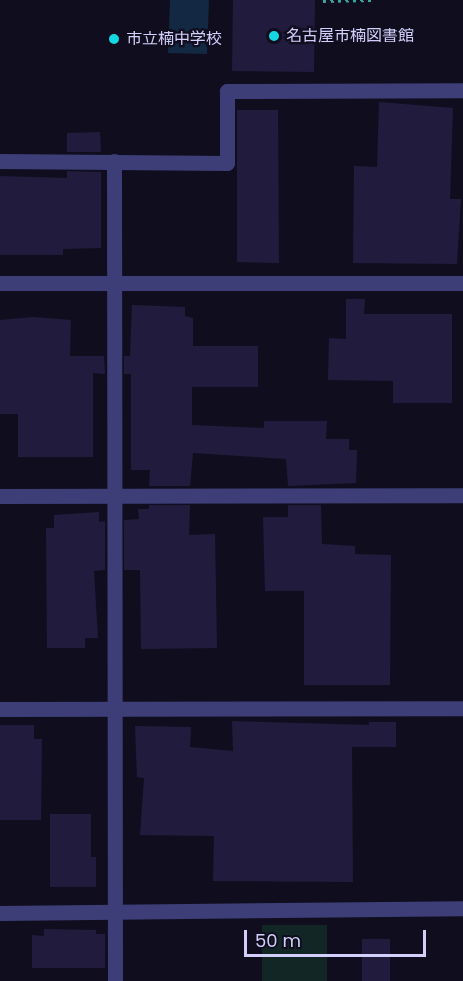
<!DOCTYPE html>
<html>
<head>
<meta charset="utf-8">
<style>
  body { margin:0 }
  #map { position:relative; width:463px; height:981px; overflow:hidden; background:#100e1e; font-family:Poppins,"Noto Sans JP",sans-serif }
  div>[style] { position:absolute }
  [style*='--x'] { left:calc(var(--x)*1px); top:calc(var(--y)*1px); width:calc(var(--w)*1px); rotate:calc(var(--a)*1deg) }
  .green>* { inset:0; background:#122725 }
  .water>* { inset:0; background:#122843 }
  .building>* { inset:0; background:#211c3d }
  .path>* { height:4px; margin-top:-2px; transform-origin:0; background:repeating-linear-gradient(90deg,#38a599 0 3px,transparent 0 7.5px) }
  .minor>* { height:15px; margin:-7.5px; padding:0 7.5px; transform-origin:7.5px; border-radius:7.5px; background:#3d3e78 }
  .dots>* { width:16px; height:16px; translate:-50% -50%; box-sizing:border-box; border:3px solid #100e1e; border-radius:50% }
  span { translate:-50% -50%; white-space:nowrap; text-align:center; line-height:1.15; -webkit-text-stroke:4.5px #100e1e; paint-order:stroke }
  .poi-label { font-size:16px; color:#d2cffb }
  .left { translate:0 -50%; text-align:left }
  .scale { position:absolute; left:244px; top:930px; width:182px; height:27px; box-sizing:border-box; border:3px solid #d2cffb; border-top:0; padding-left:8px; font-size:18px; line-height:21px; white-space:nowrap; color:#d2cffb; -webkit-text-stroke:4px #100e1e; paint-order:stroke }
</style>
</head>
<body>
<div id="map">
  <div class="green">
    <i style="clip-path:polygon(262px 925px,327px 925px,327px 981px,262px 981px)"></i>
  </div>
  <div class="water">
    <i style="clip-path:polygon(170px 0,209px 0,207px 54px,168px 53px)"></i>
  </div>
  <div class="building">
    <i style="clip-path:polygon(233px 0,315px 0,314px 72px,232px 71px)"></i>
    <i style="clip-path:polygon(379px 102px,453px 108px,450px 199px,461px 199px,457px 264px,353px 263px,354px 166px,377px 167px)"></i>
    <i style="clip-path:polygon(237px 110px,278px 110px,279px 263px,237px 262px)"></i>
    <i style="clip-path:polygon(100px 132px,101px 152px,67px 152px,67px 133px)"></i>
    <i style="clip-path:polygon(67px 171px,101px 172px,101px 248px,63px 249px,63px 255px,0 255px,0 176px,67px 178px)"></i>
    <i style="clip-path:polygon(346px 299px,365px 299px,364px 314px,452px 314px,452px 403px,393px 403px,393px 381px,328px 380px,329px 338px,346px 339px)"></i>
    <i style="clip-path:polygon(132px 305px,185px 307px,185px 316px,193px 318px,193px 346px,258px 346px,258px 387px,192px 387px,192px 425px,264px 428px,264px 421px,327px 421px,326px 439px,349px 439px,349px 450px,357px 450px,356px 483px,288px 486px,286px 459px,193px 453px,190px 486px,149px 486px,150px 470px,131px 470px,131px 374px,124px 374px,124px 356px,130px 356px)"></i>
    <i style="clip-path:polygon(33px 317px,71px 320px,70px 356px,104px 356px,105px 374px,93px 373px,93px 457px,18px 457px,18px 414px,0 414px,0 320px)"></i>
    <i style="clip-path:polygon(149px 505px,190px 505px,189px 535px,215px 534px,217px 648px,141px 649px,140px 570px,124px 570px,124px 520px,139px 519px,138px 509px,149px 509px)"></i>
    <i style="clip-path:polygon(288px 505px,321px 505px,322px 544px,355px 546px,355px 554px,391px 555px,390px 685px,304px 685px,304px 591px,265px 591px,263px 517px,288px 517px)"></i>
    <i style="clip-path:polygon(99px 512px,99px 522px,105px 521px,105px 570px,94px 571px,98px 638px,85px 638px,85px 648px,47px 648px,46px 528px,54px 528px,54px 515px)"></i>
    <i style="clip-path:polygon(232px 721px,369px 725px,369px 722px,396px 722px,396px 747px,352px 747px,353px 882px,213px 881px,214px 836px,140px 835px,144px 778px,137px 777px,135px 726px,191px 727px,190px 747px,233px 751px)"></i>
    <i style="clip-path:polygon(0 725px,34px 725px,34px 739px,42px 739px,41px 820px,0 820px)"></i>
    <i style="clip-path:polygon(50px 814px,91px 814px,91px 857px,96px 857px,96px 887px,50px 887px)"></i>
    <i style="clip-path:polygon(44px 929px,96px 930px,96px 934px,105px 934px,105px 968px,32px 968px,32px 935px,44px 936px)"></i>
    <i style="clip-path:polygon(362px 939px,390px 939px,390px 981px,362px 981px)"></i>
  </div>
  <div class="path">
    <i style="--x:323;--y:1;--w:48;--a:-1.2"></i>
  </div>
  <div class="minor">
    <i style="--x:0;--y:161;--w:227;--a:0.5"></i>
    <i style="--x:227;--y:163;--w:72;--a:-90"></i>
    <i style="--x:227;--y:91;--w:236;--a:-0.2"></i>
    <i style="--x:114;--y:161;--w:820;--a:89.93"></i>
    <i style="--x:0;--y:283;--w:463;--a:0"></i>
    <i style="--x:0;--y:496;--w:463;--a:-0.1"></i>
    <i style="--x:0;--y:709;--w:463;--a:-0.1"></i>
    <i style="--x:0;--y:913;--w:463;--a:-0.6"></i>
  </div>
  <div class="dots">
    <i style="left:274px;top:36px;background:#15d7e1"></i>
    <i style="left:114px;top:39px;background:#15d7e1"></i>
  </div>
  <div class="poi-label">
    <span class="left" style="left:286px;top:36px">名古屋市楠図書館</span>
    <span class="left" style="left:126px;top:39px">市立楠中学校</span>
  </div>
  <div class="scale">50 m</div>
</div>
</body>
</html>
